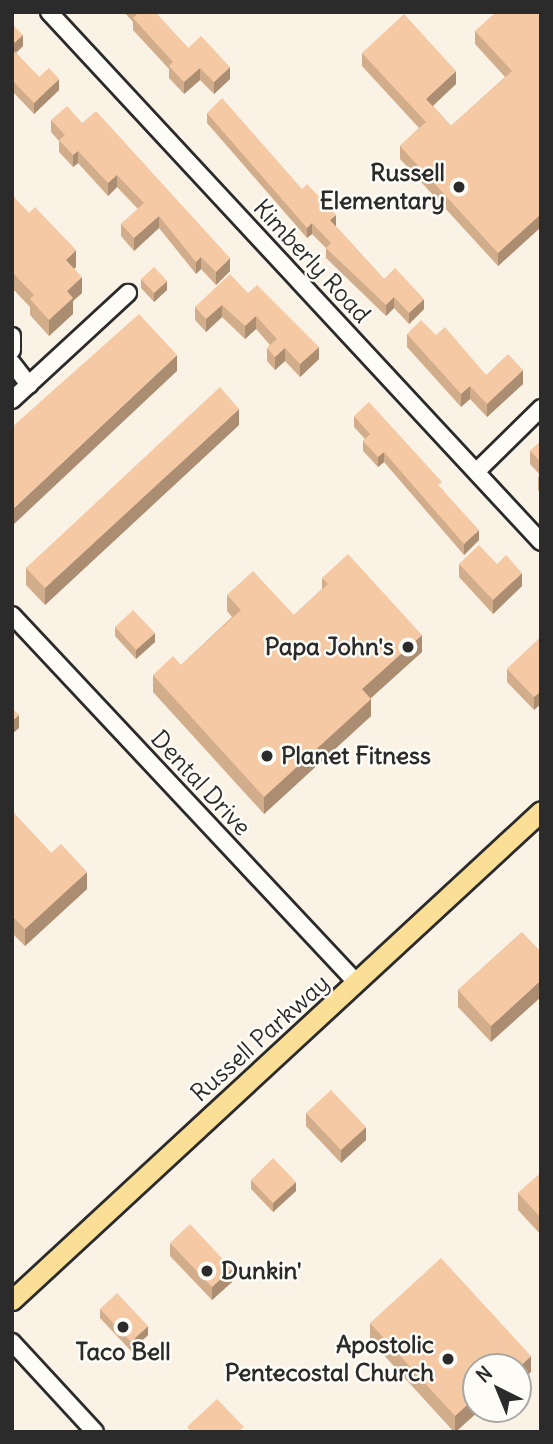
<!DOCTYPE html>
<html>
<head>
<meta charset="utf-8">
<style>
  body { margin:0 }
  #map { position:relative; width:553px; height:1444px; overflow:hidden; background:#fbf2e6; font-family:Delius,sans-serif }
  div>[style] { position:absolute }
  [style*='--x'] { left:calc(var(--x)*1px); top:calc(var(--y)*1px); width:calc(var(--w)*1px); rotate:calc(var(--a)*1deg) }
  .roads { filter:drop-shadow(2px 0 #2b2b2b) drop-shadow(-2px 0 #2b2b2b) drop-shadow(0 2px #2b2b2b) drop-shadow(0 -2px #2b2b2b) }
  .minor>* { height:16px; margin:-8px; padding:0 8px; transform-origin:8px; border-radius:8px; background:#fdfcf7 }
  .major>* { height:19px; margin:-9.5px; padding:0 9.5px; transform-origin:9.5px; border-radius:9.5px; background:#fbdf96 }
  .wall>* { inset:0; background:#d2ad8c }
  .shaded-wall>* { inset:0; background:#ab8d72 }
  .building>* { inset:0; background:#f4c9a3 }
  .dots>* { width:19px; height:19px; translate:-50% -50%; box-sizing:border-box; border:4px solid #fdfcf7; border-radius:50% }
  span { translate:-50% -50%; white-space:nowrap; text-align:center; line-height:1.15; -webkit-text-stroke:5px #fdfcf7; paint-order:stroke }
  .poi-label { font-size:24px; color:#2b2b2b; font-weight:700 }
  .right { translate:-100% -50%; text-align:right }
  .left { translate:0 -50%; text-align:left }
  .street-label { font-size:24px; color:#2b2b2b }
  .frame { position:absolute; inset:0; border:14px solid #2b2b2b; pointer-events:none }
  .north { position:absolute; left:462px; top:1353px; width:70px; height:70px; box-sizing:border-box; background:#fdfcf7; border:2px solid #a9a8a5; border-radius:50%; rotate:317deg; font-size:19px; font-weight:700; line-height:28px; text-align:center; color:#2b2b2b }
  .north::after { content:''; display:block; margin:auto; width:24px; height:32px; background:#2b2b2b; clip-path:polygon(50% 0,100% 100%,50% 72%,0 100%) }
</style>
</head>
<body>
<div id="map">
  <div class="roads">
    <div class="minor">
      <i style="--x:49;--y:12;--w:723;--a:47.13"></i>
      <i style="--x:12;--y:336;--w:14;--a:90"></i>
      <i style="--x:12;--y:363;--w:28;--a:52"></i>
      <i style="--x:12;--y:400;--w:158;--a:-42.7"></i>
      <i style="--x:477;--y:471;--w:90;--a:-44.5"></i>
      <i style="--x:12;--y:615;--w:504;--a:46.85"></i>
      <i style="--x:12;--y:1342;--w:122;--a:47.3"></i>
    </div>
    <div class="major">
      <i style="--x:12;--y:1300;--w:720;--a:-42.75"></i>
    </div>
  </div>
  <div class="wall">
    <i style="clip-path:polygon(124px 12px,155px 12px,188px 48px,230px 79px,214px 94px,200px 80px,184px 94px,169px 78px,169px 69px,133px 30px,133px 22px)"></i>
    <i style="clip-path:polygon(541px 12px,541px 227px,498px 266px,400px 159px,400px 146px,419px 128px,362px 66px,362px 53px,456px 84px,433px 106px,451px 126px,505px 77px,475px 44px,475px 31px)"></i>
    <i style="clip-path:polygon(12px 24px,23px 46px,16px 53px,39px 77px,59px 90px,34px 114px,12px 91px)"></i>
    <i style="clip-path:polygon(207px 113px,302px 189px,384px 279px,424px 309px,409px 324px,394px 308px,386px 316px,326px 258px,326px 248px,312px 234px,307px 238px,207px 123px)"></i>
    <i style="clip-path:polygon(51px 120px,82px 123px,230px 271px,216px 285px,201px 269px,196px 274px,159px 228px,134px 251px,121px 236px,121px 224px,138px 209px,117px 187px,108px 196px,78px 163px,73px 167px,59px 152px,59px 141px,51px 132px)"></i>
    <i style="clip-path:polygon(12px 195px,76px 267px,74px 269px,82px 293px,73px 301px,73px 314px,49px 336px,30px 315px,30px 307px,12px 288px)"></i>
    <i style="clip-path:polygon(141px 279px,167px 290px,154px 302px,141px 288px)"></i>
    <i style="clip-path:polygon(248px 293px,319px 359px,300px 377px,285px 361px,275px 370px,267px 361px,267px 348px,270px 345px,256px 329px,245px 339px,222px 317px,206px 332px,195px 320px,195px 307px)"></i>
    <i style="clip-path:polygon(407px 334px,436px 335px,486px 375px,523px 384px,487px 417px,470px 399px,461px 407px,407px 347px)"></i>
    <i style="clip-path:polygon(354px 416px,442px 489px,479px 540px,464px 555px,384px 462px,378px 467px,363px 451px,363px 441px,365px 439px,354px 427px)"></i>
    <i style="clip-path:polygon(239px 425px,45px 605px,26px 585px,26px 568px)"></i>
    <i style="clip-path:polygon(541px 441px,541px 493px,538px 490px,538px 477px,540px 475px,530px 464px,530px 451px)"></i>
    <i style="clip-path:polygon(459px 564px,497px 564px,522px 586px,493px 614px,459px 577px)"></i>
    <i style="clip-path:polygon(322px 578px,422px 652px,371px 698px,371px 716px,264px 814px,153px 692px,153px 675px,181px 665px,232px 617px,227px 611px,227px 595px,294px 615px,322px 589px)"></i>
    <i style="clip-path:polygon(115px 627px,155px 642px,136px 659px,115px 636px)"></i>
    <i style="clip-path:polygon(541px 637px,534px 710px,507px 682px,507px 669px)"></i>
    <i style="clip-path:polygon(12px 811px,51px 853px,87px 889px,25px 946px,12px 933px)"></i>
    <i style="clip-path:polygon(522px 932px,491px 1042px,458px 1007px,458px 990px)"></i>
    <i style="clip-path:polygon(306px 1113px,366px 1140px,341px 1163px,306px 1126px)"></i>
    <i style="clip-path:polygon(541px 1173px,541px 1235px,518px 1210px,518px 1193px)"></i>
    <i style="clip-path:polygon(251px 1180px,296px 1191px,273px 1212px,251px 1189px)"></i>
    <i style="clip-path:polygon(170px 1243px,232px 1282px,212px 1300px,170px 1256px)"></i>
    <i style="clip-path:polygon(100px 1309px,148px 1335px,131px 1351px,100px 1318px)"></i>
    <i style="clip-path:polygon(370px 1323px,531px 1372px,476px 1367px,476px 1409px,491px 1409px,484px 1415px,480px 1410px,456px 1432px,454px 1432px,370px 1340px)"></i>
  </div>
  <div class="shaded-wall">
    <i style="clip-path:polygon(23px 35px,23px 46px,12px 56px,12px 45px)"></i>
    <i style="clip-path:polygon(230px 67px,230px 79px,214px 94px,214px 82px)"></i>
    <i style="clip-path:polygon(200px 68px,200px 80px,184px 94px,184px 82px)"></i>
    <i style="clip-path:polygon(456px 71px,456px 84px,426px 112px,426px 99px)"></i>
    <i style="clip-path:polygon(59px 79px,59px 90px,34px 114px,34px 103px)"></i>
    <i style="clip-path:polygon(78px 151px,78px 163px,73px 167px,73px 155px)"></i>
    <i style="clip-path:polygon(117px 175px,117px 187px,108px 196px,108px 183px)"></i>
    <i style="clip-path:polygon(541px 214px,541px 227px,498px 266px,498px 253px)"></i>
    <i style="clip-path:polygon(336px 215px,336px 226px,330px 231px,330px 220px)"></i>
    <i style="clip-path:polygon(159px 216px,159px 228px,134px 251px,134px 238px)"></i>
    <i style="clip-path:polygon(312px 223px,312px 234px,307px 238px,307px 228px)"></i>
    <i style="clip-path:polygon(76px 250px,76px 267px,66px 276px,66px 260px)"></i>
    <i style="clip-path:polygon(201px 257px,201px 269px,196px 274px,196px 262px)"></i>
    <i style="clip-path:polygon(230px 258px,230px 271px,216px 285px,216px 272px)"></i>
    <i style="clip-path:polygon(82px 277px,82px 293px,73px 301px,73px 314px,49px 336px,49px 320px,67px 291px)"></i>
    <i style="clip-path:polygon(167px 281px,167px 290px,154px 302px,154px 293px)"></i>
    <i style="clip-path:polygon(394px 297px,394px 308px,386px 316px,386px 305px)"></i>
    <i style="clip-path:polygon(424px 299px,424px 309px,409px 324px,409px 313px)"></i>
    <i style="clip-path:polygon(222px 305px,222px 317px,206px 332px,206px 319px)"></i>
    <i style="clip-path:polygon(256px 316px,256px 329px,245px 339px,245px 326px)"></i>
    <i style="clip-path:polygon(319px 347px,319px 359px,300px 377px,300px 364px)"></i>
    <i style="clip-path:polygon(285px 348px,285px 361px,275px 370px,275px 357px)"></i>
    <i style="clip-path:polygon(177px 355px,177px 371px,12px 526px,12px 510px)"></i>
    <i style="clip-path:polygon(523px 370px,523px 384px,487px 417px,487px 404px)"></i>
    <i style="clip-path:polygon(470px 386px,470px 399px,461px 407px,461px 394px)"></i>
    <i style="clip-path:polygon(239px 409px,239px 425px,45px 605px,45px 588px)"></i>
    <i style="clip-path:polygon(384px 452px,384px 462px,378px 467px,378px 457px)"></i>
    <i style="clip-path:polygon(479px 530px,479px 540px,464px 555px,464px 544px)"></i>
    <i style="clip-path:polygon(522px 573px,522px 586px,493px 614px,493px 600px)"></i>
    <i style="clip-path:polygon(155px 633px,155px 642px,136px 659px,136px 650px)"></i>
    <i style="clip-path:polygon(422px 635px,422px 652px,362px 706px,362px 689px)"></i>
    <i style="clip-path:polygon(541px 691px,541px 704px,534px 710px,534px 697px)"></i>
    <i style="clip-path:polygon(371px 699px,371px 716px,264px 814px,264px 797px)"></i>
    <i style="clip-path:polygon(19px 715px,19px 728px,12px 734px,12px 721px)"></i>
    <i style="clip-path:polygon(87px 872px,87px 889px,25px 946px,25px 929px)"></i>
    <i style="clip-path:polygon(541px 980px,541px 997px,491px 1042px,491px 1026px)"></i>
    <i style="clip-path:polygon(366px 1127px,366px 1140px,341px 1163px,341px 1150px)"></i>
    <i style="clip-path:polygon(296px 1182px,296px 1191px,273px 1212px,273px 1203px)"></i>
    <i style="clip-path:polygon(232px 1269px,232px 1282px,212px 1300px,212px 1287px)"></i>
    <i style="clip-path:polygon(148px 1326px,148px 1335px,131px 1351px,131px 1342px)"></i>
    <i style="clip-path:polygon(531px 1356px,531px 1372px,518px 1384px,518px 1368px)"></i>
    <i style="clip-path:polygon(476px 1397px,476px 1409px,480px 1409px,480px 1410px,455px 1432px,455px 1416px)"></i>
    <i style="clip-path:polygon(484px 1409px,491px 1409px,484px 1415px)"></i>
  </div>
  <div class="building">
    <i style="clip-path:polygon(135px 12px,155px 12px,188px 48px,201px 36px,230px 67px,214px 82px,200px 68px,184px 82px,169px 66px,173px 62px,133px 18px,137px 14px)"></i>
    <i style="clip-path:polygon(496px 12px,541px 12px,541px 214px,498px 253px,400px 146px,426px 122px,362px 53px,404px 14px,456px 71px,426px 99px,451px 126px,512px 71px,475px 31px)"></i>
    <i style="clip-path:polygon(12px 24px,23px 35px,12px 45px)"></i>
    <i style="clip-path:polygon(12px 49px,39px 77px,49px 68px,59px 79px,34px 103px,12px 80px)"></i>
    <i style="clip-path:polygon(222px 98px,302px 189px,307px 184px,336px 215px,330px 220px,384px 279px,395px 268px,424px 299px,409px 313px,394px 297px,386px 305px,326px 248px,331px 243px,312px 223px,307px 228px,207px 113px)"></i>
    <i style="clip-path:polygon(67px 106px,82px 123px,96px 111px,230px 258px,216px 272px,201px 257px,196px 262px,159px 216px,134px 238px,121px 224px,144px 203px,117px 175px,108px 183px,78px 151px,73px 155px,59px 140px,65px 135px,51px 120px)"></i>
    <i style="clip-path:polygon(12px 195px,29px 213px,35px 207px,76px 250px,66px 260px,82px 277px,67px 291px,73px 298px,49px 320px,30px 299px,34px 295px,12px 272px)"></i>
    <i style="clip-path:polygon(154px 267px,167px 281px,154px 293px,141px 279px)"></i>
    <i style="clip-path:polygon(230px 274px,248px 293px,257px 285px,319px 347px,300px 364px,285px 348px,275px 357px,267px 348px,277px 339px,256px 316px,245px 326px,222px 305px,206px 319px,195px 307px)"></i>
    <i style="clip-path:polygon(139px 314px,177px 355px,12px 510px,12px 427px)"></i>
    <i style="clip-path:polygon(421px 320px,436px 335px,445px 327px,486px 375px,508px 354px,523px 370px,487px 404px,470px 386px,461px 394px,407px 334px)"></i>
    <i style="clip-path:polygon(220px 387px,239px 409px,45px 588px,26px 568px)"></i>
    <i style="clip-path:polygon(369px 402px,442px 482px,438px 485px,479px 530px,464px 544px,384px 452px,378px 457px,363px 441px,370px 434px,354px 416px)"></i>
    <i style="clip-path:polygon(541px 441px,541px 462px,530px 451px)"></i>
    <i style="clip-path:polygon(479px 545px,497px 564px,506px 555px,522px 573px,493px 600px,459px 564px)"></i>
    <i style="clip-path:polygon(348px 554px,422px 635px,362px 689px,371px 699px,264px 797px,153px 675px,173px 656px,181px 665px,241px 610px,227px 595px,253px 571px,294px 615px,328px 584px,322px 578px)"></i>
    <i style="clip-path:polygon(133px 610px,155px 633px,136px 650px,115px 627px)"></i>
    <i style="clip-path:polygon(541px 637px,541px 691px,534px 697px,507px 669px)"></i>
    <i style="clip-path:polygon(12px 708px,19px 715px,12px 721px)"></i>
    <i style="clip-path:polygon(12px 811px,51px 853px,61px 844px,87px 872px,25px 929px,12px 916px)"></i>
    <i style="clip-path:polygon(522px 932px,541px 952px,541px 980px,491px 1026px,458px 990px)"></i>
    <i style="clip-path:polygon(331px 1090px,366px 1127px,341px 1150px,306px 1113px)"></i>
    <i style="clip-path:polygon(273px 1158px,296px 1182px,273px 1203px,251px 1180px)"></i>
    <i style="clip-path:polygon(541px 1173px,541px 1218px,518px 1193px)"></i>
    <i style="clip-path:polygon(190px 1224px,232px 1269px,212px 1287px,170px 1243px)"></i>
    <i style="clip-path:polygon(441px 1258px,531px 1356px,518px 1368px,476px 1367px,476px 1397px,455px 1416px,370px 1323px)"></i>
    <i style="clip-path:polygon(117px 1293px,148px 1326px,131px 1342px,100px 1309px)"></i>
    <i style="clip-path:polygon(217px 1399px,244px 1427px,238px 1432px,192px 1432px,187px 1427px)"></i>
  </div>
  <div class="dots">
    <i style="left:459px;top:187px;background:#2b2b2b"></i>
    <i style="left:408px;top:647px;background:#2b2b2b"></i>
    <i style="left:267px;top:756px;background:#2b2b2b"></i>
    <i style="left:207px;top:1271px;background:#2b2b2b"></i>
    <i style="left:123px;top:1327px;background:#2b2b2b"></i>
    <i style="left:448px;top:1359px;background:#2b2b2b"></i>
  </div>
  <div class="poi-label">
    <span class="right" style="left:445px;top:187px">Russell<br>Elementary</span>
    <span class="right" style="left:394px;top:647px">Papa John's</span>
    <span class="left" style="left:281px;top:756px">Planet Fitness</span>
    <span class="left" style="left:221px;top:1271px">Dunkin'</span>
    <span class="right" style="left:434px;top:1359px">Apostolic<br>Pentecostal Church</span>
    <span style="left:123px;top:1352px">Taco Bell</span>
  </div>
  <div class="street-label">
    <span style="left:312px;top:261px;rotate:47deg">Kimberly Road</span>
    <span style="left:201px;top:783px;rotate:47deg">Dental Drive</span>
    <span style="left:260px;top:1038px;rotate:-42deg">Russell Parkway</span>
  </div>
  <div class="frame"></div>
  <div class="north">N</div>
</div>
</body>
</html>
